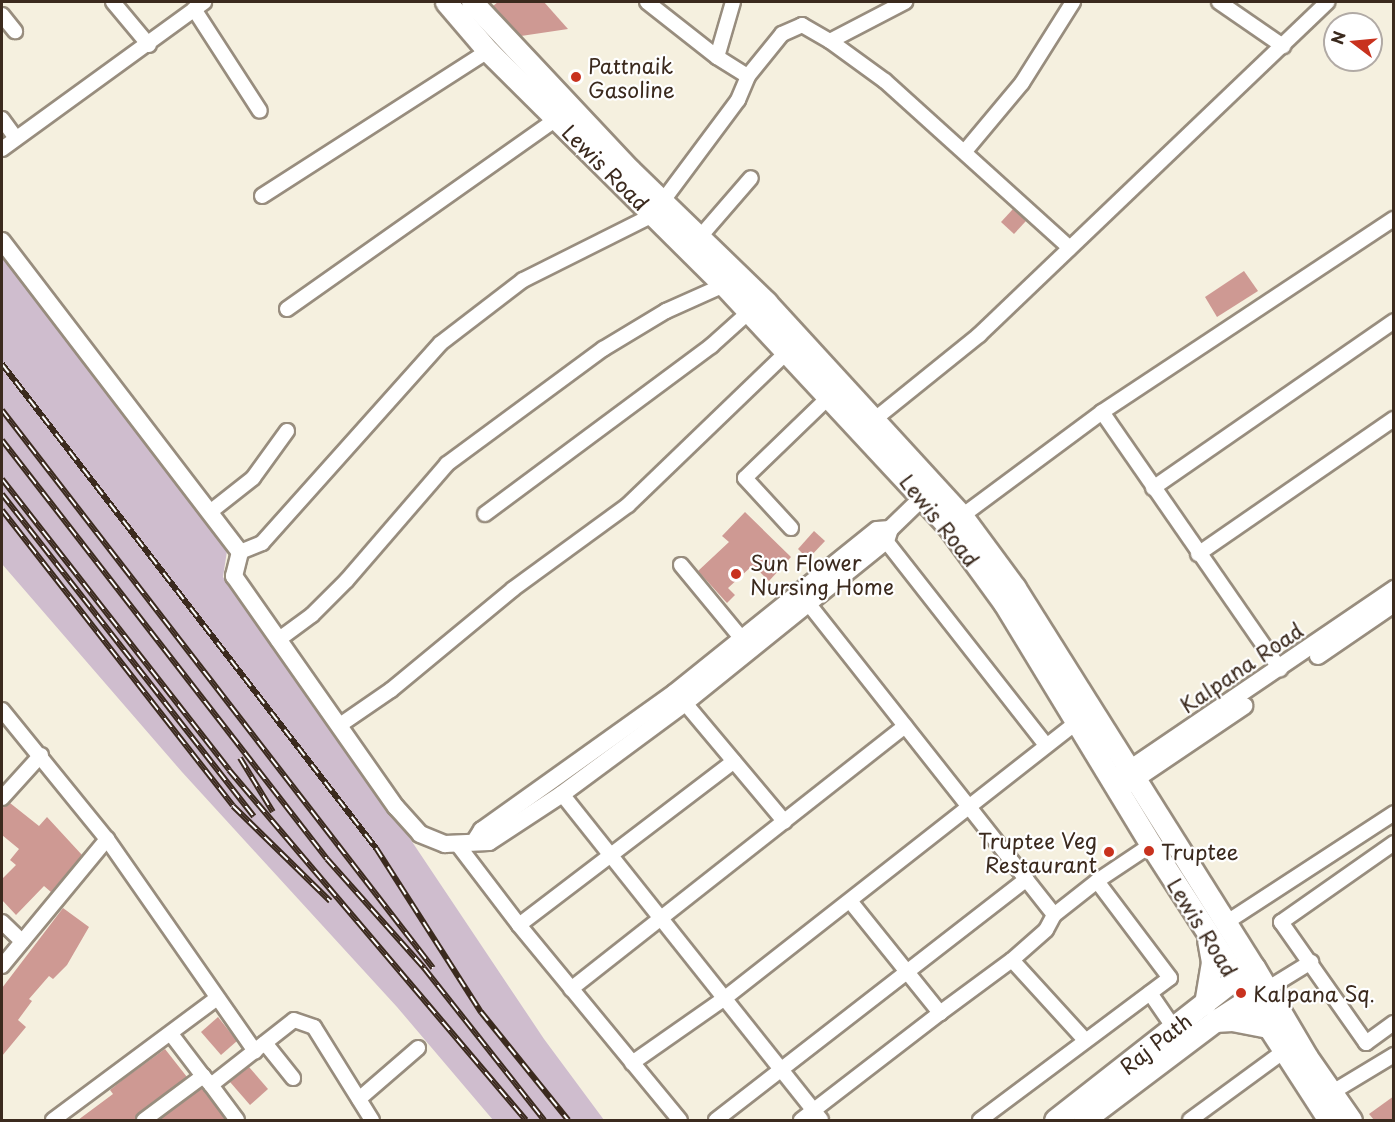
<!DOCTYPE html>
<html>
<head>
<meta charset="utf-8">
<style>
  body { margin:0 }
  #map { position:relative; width:1395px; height:1122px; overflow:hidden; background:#f5f0df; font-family:"Playpen Sans",sans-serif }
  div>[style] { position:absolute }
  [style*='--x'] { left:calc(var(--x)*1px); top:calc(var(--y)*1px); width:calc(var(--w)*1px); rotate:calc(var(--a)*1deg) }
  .industrial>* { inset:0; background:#cfbdce }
  .building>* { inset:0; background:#ce9993 }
  .roads { filter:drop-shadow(2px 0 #988d7e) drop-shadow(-2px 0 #988d7e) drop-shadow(0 2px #988d7e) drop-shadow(0 -2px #988d7e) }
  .minor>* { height:14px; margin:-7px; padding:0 7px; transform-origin:7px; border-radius:7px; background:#fff }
  .tertiary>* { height:16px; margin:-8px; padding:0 8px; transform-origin:8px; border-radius:8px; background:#fff }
  .primary>* { height:21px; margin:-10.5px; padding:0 10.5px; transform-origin:10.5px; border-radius:10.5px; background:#fff }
  .rail>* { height:6px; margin-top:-3px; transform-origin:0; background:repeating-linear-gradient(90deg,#fff 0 11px,#3b2a1e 0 22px); box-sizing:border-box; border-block:2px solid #3b2a1e }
  .dots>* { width:16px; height:16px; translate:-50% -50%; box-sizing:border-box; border:3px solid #fff; border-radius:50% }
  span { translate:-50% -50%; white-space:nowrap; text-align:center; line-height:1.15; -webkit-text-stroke:4.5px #fff; paint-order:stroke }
  .poi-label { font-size:21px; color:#3b2a1e }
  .left { translate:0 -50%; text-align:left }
  .right { translate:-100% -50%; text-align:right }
  .street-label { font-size:21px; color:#3b2a1e }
  .frame { position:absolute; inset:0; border:3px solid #3b2a1e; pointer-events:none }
  .north { position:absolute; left:1323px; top:12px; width:60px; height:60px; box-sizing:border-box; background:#fff; border:2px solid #b1aaa5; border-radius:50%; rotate:286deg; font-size:16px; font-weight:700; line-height:24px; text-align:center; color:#3b2a1e }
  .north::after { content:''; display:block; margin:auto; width:21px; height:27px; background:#c8321e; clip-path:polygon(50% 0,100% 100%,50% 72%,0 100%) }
</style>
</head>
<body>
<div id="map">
  <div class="industrial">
    <i style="clip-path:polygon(2px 255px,227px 551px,223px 577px,316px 698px,544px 1039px,604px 1120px,493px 1120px,397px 1007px,182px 772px,2px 564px)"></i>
  </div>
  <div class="building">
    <i style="clip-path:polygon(498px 2px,544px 2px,568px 29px,521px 36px,493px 6px)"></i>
    <i style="clip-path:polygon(1013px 209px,1026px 221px,1014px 234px,1001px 222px)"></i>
    <i style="clip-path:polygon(1244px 271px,1258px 291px,1217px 317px,1205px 297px)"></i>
    <i style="clip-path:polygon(745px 512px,791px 557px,769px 581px,753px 565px,728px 588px,735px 595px,727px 603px,698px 571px,729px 542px,722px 536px)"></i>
    <i style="clip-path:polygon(814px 531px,825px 541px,808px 559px,798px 549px)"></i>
    <i style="clip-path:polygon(10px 803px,39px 826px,47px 817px,82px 855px,51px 892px,44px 886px,16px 915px,2px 900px,2px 879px,16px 865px,10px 860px,19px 849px,2px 835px,2px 808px)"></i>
    <i style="clip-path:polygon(63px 908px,89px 927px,67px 965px,53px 979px,49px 976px,29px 999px,32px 1001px,18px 1020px,26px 1027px,2px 1056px,2px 988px)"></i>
    <i style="clip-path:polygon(218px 1017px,237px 1041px,221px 1055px,201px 1032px)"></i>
    <i style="clip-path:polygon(165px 1049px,187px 1077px,139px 1113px,135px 1120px,78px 1120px,113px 1094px,110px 1090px,125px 1078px)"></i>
    <i style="clip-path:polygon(249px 1067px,268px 1089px,250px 1105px,230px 1082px)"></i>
    <i style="clip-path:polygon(202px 1088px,226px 1120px,158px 1120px)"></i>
    <i style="clip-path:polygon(1394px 1096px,1394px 1120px,1374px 1120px,1369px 1114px)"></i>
  </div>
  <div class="roads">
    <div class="minor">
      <i style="--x:113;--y:2;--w:56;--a:50.1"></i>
      <i style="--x:647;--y:2;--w:89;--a:38.2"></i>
      <i style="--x:717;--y:57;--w:36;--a:32"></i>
      <i style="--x:1219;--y:2;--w:78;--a:34.5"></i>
      <i style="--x:194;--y:9;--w:121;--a:57.1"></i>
      <i style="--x:2;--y:15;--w:21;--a:51"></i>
      <i style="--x:830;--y:41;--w:85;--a:-27.5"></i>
      <i style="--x:717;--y:57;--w:57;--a:-73.8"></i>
      <i style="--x:2;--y:119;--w:24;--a:54"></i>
      <i style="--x:2;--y:149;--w:250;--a:-36"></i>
      <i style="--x:966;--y:150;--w:87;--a:-50.1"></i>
      <i style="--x:1022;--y:83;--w:96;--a:-57.8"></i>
      <i style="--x:262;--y:196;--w:269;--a:-32.7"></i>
      <i style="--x:662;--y:202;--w:127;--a:-53.3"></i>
      <i style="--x:738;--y:100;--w:26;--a:-67"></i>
      <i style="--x:748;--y:76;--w:54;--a:-51"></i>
      <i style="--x:782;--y:34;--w:22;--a:-24"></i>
      <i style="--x:802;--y:25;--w:32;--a:30"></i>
      <i style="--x:830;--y:41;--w:68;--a:36"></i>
      <i style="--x:885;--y:81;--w:249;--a:42.1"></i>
      <i style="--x:699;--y:238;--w:79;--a:-49.1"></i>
      <i style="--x:287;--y:309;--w:332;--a:-35.2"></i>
      <i style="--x:1102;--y:412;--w:313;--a:55.3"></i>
      <i style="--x:875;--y:419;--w:134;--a:-38.9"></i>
      <i style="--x:979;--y:335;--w:482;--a:-43.7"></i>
      <i style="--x:1153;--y:488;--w:293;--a:-34.7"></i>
      <i style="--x:210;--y:512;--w:55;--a:-38.3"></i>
      <i style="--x:253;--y:478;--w:58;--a:-54.1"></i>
      <i style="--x:485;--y:514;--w:282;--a:-36.6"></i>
      <i style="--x:711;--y:346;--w:52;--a:-41.9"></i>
      <i style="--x:962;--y:516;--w:174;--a:-36.6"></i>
      <i style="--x:1102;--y:412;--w:350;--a:-33.5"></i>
      <i style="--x:791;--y:528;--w:68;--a:-132.6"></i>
      <i style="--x:745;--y:478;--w:117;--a:-44"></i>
      <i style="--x:886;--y:541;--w:259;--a:51.9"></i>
      <i style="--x:240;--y:552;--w:24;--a:-22"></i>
      <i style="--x:262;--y:543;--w:268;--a:-48.2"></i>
      <i style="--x:441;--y:343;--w:103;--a:-37.5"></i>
      <i style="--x:523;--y:280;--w:145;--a:-26.6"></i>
      <i style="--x:1198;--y:554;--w:238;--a:-34.6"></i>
      <i style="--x:681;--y:565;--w:96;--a:50.5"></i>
      <i style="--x:808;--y:603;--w:397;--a:51.7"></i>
      <i style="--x:278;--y:640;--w:42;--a:-36.3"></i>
      <i style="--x:312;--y:615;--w:49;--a:-45"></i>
      <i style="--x:347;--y:580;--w:153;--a:-49.2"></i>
      <i style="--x:447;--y:464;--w:194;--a:-36.4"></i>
      <i style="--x:603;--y:349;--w:74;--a:-31.1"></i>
      <i style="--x:666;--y:311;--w:64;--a:-24.1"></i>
      <i style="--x:685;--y:703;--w:155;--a:50"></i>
      <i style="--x:2;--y:710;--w:166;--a:50.9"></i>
      <i style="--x:107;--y:839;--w:259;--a:55.1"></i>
      <i style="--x:340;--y:725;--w:62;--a:-34.5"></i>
      <i style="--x:391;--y:690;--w:158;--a:-39.6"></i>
      <i style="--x:513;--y:589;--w:142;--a:-36.1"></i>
      <i style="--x:628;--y:505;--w:221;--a:-43.9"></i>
      <i style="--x:562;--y:794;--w:416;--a:51.5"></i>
      <i style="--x:2;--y:798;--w:58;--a:-47.8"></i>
      <i style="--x:1394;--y:843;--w:138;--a:145"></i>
      <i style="--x:1281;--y:922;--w:148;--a:54.9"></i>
      <i style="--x:1366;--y:1043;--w:34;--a:-36"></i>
      <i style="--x:458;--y:845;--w:101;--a:52.7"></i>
      <i style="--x:519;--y:925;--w:253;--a:50.5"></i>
      <i style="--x:850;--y:901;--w:144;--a:51.2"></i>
      <i style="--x:940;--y:1013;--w:89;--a:-36.4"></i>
      <i style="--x:2;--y:922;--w:28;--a:44"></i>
      <i style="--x:1227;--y:922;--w:199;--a:-33.1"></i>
      <i style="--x:519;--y:925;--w:270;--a:-37.3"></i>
      <i style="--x:2;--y:966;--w:165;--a:-50.4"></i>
      <i style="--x:571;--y:989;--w:425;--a:-38.2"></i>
      <i style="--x:1267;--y:989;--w:52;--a:-31.5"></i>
      <i style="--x:1150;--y:993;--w:42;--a:55.6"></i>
      <i style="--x:171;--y:1034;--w:53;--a:52.7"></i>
      <i style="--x:1085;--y:1040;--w:108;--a:-132.4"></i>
      <i style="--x:1012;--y:960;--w:45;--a:-41.4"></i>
      <i style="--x:1046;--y:930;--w:17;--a:-62"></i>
      <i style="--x:1054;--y:915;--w:55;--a:-38.3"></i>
      <i style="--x:265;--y:1043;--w:45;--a:51.3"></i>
      <i style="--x:632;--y:1063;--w:113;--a:-35"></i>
      <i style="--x:725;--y:998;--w:447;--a:-38.1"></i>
      <i style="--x:1331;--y:1093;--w:74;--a:-31.1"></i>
      <i style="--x:359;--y:1099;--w:78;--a:-40.8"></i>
      <i style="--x:53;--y:1120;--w:203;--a:-36.6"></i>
      <i style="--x:144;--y:1120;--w:74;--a:-36.7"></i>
      <i style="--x:203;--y:1076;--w:12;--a:48"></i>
      <i style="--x:237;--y:1120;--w:44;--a:-126.6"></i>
      <i style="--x:211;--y:1085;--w:105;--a:-38.1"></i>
      <i style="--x:294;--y:1020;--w:21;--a:19"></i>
      <i style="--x:314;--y:1027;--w:110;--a:58.1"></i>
      <i style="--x:716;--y:1120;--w:393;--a:-37.8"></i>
      <i style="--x:801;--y:1120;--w:175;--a:-37.6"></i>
      <i style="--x:980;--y:1120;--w:237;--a:-36.8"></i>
      <i style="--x:1170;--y:978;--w:121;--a:-127"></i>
      <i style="--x:1097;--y:881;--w:65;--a:-33.7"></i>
      <i style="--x:1190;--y:1120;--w:115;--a:-36.2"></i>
    </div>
    <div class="tertiary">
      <i style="--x:2;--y:241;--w:392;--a:52.6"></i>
      <i style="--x:240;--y:552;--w:25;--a:104"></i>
      <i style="--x:234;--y:576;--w:282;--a:55"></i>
      <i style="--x:396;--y:807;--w:36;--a:48"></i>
      <i style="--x:420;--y:834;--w:27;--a:22"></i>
      <i style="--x:445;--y:844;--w:44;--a:-2.6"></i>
      <i style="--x:489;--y:842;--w:87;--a:-33.3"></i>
      <i style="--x:562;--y:794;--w:153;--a:-36.5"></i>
      <i style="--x:685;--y:703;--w:258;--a:-38.9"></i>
      <i style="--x:886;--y:541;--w:13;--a:-72"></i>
      <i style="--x:890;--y:529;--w:47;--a:-44.1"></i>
      <i style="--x:1318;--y:656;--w:92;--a:-34.4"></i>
      <i style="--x:1119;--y:776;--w:333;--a:-34.2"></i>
      <i style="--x:1126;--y:786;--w:143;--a:-34.1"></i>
      <i style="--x:475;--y:841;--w:13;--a:-58"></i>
      <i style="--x:482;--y:830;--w:236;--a:-35.5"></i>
      <i style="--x:674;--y:693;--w:260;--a:-38.8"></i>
      <i style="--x:877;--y:530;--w:13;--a:-4"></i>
    </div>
    <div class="primary">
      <i style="--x:446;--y:2;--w:65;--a:49.4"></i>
      <i style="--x:488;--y:51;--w:332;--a:44.8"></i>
      <i style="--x:724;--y:285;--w:329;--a:47.1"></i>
      <i style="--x:948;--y:526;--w:95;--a:54"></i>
      <i style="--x:1004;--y:603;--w:283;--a:58.7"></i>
      <i style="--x:1151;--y:845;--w:328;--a:57.1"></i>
      <i style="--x:472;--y:2;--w:231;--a:46.8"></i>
      <i style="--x:630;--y:170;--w:190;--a:44.1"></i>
      <i style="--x:766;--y:302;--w:290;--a:47.5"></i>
      <i style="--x:962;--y:516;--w:89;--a:53.6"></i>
      <i style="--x:1015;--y:588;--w:448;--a:57.8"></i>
      <i style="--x:1254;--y:967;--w:104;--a:59.5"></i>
      <i style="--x:1307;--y:1057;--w:77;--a:55.1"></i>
      <i style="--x:1205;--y:1004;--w:43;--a:-80.5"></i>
      <i style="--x:1212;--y:962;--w:22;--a:-100"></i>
      <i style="--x:1215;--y:1021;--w:17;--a:-3"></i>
      <i style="--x:1232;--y:1020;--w:38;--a:11"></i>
      <i style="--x:1055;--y:1120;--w:241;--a:-38.1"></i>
      <i style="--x:1084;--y:1120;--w:164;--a:-37.1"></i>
      <i style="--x:1215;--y:1021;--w:54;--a:-32.8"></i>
    </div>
  </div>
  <div class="rail">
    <i style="--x:2;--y:364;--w:612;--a:52.31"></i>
    <i style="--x:376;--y:848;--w:195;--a:57.4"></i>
    <i style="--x:481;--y:1012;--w:139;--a:51.1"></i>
    <i style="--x:2;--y:410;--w:705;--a:52.32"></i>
    <i style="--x:2;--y:440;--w:530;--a:52.2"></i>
    <i style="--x:327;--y:859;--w:146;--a:48.3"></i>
    <i style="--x:424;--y:968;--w:194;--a:51.7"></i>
    <i style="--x:2;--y:479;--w:369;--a:52"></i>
    <i style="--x:229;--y:770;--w:459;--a:49.7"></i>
    <i style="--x:2;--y:494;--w:409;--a:52"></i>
    <i style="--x:2;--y:510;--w:375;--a:52"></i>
    <i style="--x:233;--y:806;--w:136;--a:44.4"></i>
    <i style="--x:240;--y:758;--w:63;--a:58.6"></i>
  </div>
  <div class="dots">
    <i style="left:576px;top:77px;background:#c8321e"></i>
    <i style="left:736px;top:574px;background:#c8321e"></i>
    <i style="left:1149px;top:851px;background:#c8321e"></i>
    <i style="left:1109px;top:852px;background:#c8321e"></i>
    <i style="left:1241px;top:993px;background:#c8321e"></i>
  </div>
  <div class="poi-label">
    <span class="left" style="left:588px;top:77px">Pattnaik<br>Gasoline</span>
    <span class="left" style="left:750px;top:574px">Sun Flower<br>Nursing Home</span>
    <span class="right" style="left:1097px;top:852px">Truptee Veg<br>Restaurant</span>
    <span class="left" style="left:1161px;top:851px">Truptee</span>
    <span class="left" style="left:1253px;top:993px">Kalpana Sq.</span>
  </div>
  <div class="street-label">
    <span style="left:606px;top:167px;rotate:45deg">Lewis Road</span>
    <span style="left:940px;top:520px;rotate:51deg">Lewis Road</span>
    <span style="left:1241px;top:667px;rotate:-34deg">Kalpana Road</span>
    <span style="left:1203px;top:927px;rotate:58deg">Lewis Road</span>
    <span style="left:1155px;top:1043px;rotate:-38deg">Raj Path</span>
  </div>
  <div class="frame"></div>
  <div class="north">N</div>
</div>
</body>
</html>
